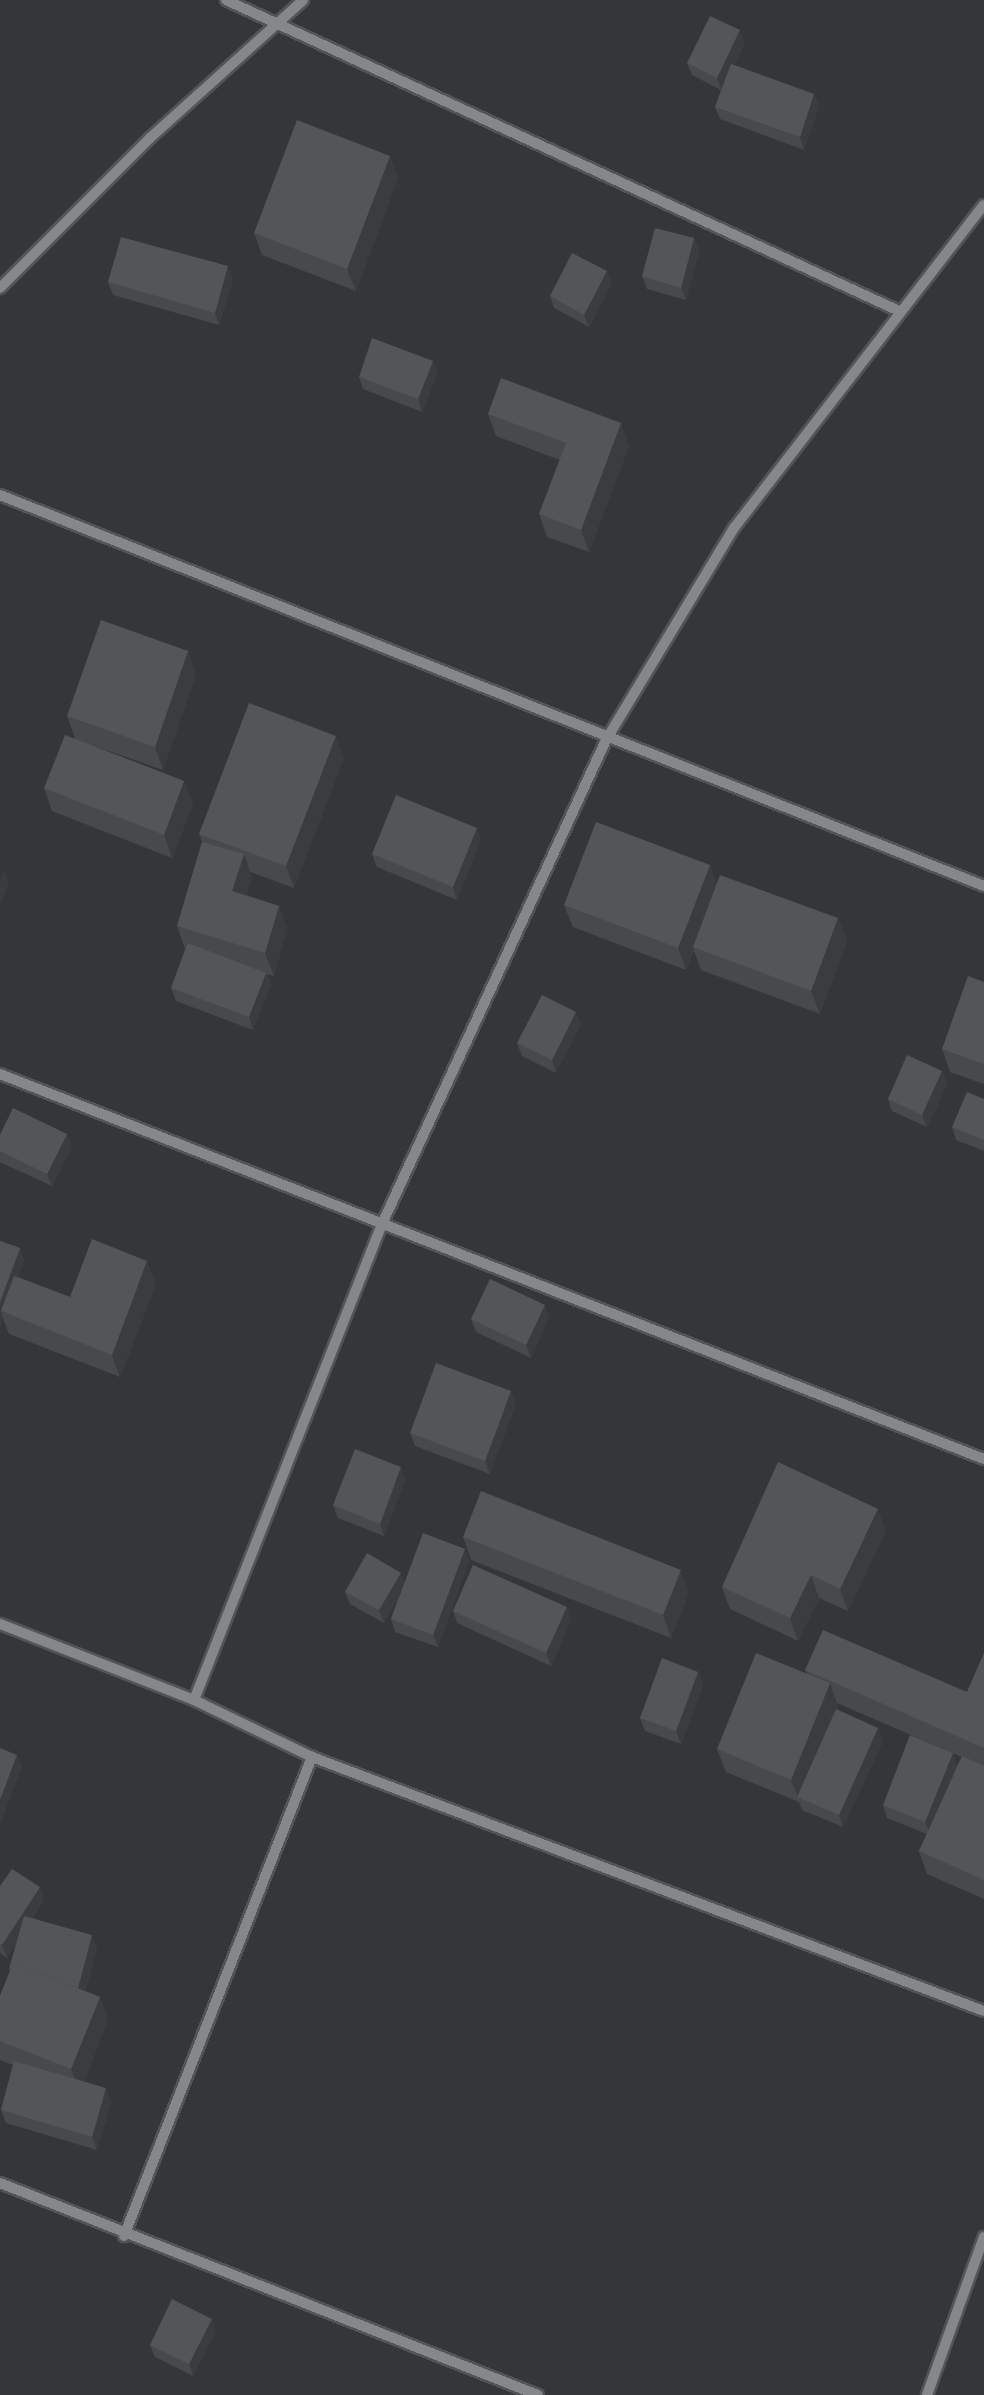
<!DOCTYPE html>
<html>
<head>
<meta charset="utf-8">
<style>
  body { margin:0 }
  #map { position:relative; width:984px; height:2395px; overflow:hidden; background:#353639; font-family:"Fira Sans",sans-serif }
  div>[style] { position:absolute }
  [style*='--x'] { left:calc(var(--x)*1px); top:calc(var(--y)*1px); width:calc(var(--w)*1px); rotate:calc(var(--a)*1deg) }
  .roads { filter:drop-shadow(2px 0 #535456) drop-shadow(-2px 0 #535456) drop-shadow(0 2px #535456) drop-shadow(0 -2px #535456) }
  .minor>* { height:10px; margin:-5px; padding:0 5px; transform-origin:5px; border-radius:5px; background:#86878a }
  .wall>* { inset:0; background:#48494b }
  .shaded-wall>* { inset:0; background:#3b3c3d }
  .building>* { inset:0; background:#545557 }
  span { translate:-50% -50%; white-space:nowrap; text-align:center; line-height:1.15; -webkit-text-stroke:8px #353639; paint-order:stroke }
</style>
</head>
<body>
<div id="map">
  <div class="roads">
    <div class="minor">
      <i style="--x:226;--y:0;--w:739;--a:24.8"></i>
      <i style="--x:0;--y:288;--w:212;--a:-45"></i>
      <i style="--x:150;--y:138;--w:206;--a:-42"></i>
      <i style="--x:0;--y:495;--w:1059;--a:21.67"></i>
      <i style="--x:0;--y:1074;--w:1057;--a:21.37"></i>
      <i style="--x:0;--y:1624;--w:208;--a:21.4"></i>
      <i style="--x:194;--y:1700;--w:131;--a:25.8"></i>
      <i style="--x:312;--y:1757;--w:718;--a:20.71"></i>
      <i style="--x:194;--y:1700;--w:512;--a:-68.45"></i>
      <i style="--x:382;--y:1224;--w:533;--a:-65.16"></i>
      <i style="--x:606;--y:740;--w:248;--a:-58.9"></i>
      <i style="--x:734;--y:528;--w:408;--a:-52.3"></i>
      <i style="--x:0;--y:2183;--w:578;--a:21.51"></i>
      <i style="--x:124;--y:2236;--w:515;--a:-68.57"></i>
      <i style="--x:927;--y:2395;--w:168;--a:-70.2"></i>
    </div>
  </div>
  <div class="wall">
    <i style="clip-path:polygon(745px 43px,734px 65px,814px 94px,819px 106px,804px 150px,720px 119px,715px 107px,721px 90px,692px 75px,687px 63px)"></i>
    <i style="clip-path:polygon(390px 156px,398px 178px,356px 291px,262px 255px,254px 233px)"></i>
    <i style="clip-path:polygon(694px 238px,699px 251px,686px 300px,647px 289px,642px 276px)"></i>
    <i style="clip-path:polygon(233px 279px,219px 325px,113px 295px,108px 282px)"></i>
    <i style="clip-path:polygon(612px 283px,589px 327px,554px 308px,550px 296px)"></i>
    <i style="clip-path:polygon(433px 361px,437px 374px,422px 412px,363px 389px,359px 377px)"></i>
    <i style="clip-path:polygon(488px 414px,621px 423px,629px 446px,589px 552px,547px 537px,539px 514px,560px 460px,496px 436px)"></i>
    <i style="clip-path:polygon(188px 651px,196px 674px,163px 770px,89px 744px,184px 781px,193px 804px,172px 858px,52px 811px,44px 788px,75px 738px,67px 716px)"></i>
    <i style="clip-path:polygon(344px 758px,294px 888px,250px 872px,252px 877px,246px 895px,279px 906px,287px 928px,274px 976px,267px 974px,271px 985px,253px 1030px,176px 1001px,171px 988px,185px 949px,177px 926px,202px 842px,199px 834px)"></i>
    <i style="clip-path:polygon(481px 840px,457px 900px,377px 867px,372px 854px)"></i>
    <i style="clip-path:polygon(710px 865px,716px 884px,838px 918px,847px 941px,820px 1014px,701px 970px,694px 951px,686px 970px,573px 927px,564px 905px)"></i>
    <i style="clip-path:polygon(984px 982px,984px 1084px,950px 1072px,942px 1049px)"></i>
    <i style="clip-path:polygon(581px 1024px,556px 1073px,522px 1056px,517px 1043px)"></i>
    <i style="clip-path:polygon(942px 1071px,947px 1084px,927px 1127px,892px 1111px,888px 1099px)"></i>
    <i style="clip-path:polygon(984px 1099px,984px 1151px,956px 1140px,952px 1127px)"></i>
    <i style="clip-path:polygon(67px 1134px,72px 1147px,52px 1186px,0 1162px,0 1151px)"></i>
    <i style="clip-path:polygon(0 1241px,20px 1248px,24px 1260px,18px 1277px,70px 1297px,156px 1284px,120px 1377px,9px 1334px,3px 1318px,0 1327px)"></i>
    <i style="clip-path:polygon(549px 1317px,531px 1358px,476px 1332px,471px 1319px)"></i>
    <i style="clip-path:polygon(516px 1403px,490px 1474px,415px 1446px,410px 1433px)"></i>
    <i style="clip-path:polygon(405px 1480px,384px 1536px,338px 1518px,333px 1505px)"></i>
    <i style="clip-path:polygon(886px 1531px,848px 1611px,819px 1598px,798px 1641px,730px 1609px,722px 1587px)"></i>
    <i style="clip-path:polygon(463px 1537px,689px 1592px,671px 1638px,471px 1560px)"></i>
    <i style="clip-path:polygon(465px 1549px,469px 1561px,438px 1647px,395px 1632px,391px 1619px,399px 1596px,384px 1623px,350px 1604px,345px 1592px,405px 1582px)"></i>
    <i style="clip-path:polygon(453px 1611px,571px 1620px,551px 1666px,457px 1623px)"></i>
    <i style="clip-path:polygon(984px 1653px,984px 1899px,927px 1874px,919px 1851px,927px 1834px,887px 1818px,883px 1805px,953px 1753px,957px 1766px,962px 1757px,837px 1703px,836px 1709px,883px 1741px,843px 1827px,802px 1810px,799px 1802px,726px 1772px,717px 1749px,807px 1674px,805px 1670px,967px 1692px)"></i>
    <i style="clip-path:polygon(698px 1672px,703px 1685px,681px 1744px,645px 1731px,640px 1718px)"></i>
    <i style="clip-path:polygon(0 1886px,40px 1887px,44px 1900px,33px 1918px,97px 1948px,85px 1991px,100px 1997px,108px 2019px,84px 2082px,111px 2101px,97px 2150px,6px 2123px,1px 2110px,13px 2065px,0 2060px,0 1996px,10px 1971px,16px 1944px,7px 1958px,0 1953px)"></i>
    <i style="clip-path:polygon(216px 2331px,193px 2376px,155px 2357px,150px 2345px)"></i>
  </div>
  <div class="shaded-wall">
    <i style="clip-path:polygon(740px 30px,745px 43px,722px 91px,717px 78px)"></i>
    <i style="clip-path:polygon(814px 94px,819px 106px,804px 150px,800px 137px)"></i>
    <i style="clip-path:polygon(390px 156px,398px 178px,356px 291px,347px 269px)"></i>
    <i style="clip-path:polygon(694px 238px,699px 251px,686px 300px,681px 288px)"></i>
    <i style="clip-path:polygon(228px 266px,233px 279px,219px 325px,215px 313px)"></i>
    <i style="clip-path:polygon(607px 271px,612px 283px,589px 327px,584px 315px)"></i>
    <i style="clip-path:polygon(433px 361px,437px 374px,422px 412px,418px 399px)"></i>
    <i style="clip-path:polygon(621px 423px,629px 446px,589px 552px,581px 530px)"></i>
    <i style="clip-path:polygon(188px 651px,196px 674px,163px 770px,155px 747px)"></i>
    <i style="clip-path:polygon(336px 736px,344px 758px,294px 888px,286px 866px)"></i>
    <i style="clip-path:polygon(184px 781px,193px 804px,172px 858px,164px 835px)"></i>
    <i style="clip-path:polygon(477px 828px,481px 840px,457px 900px,453px 887px)"></i>
    <i style="clip-path:polygon(244px 854px,252px 877px,240px 913px,232px 891px)"></i>
    <i style="clip-path:polygon(710px 865px,718px 887px,693px 947px,694px 951px,686px 970px,678px 948px)"></i>
    <i style="clip-path:polygon(4px 869px,9px 882px,0 906px,0 881px)"></i>
    <i style="clip-path:polygon(279px 906px,287px 928px,274px 976px,265px 953px)"></i>
    <i style="clip-path:polygon(838px 918px,847px 941px,820px 1014px,811px 991px)"></i>
    <i style="clip-path:polygon(266px 973px,271px 985px,253px 1030px,249px 1017px)"></i>
    <i style="clip-path:polygon(576px 1012px,581px 1024px,556px 1073px,552px 1060px)"></i>
    <i style="clip-path:polygon(942px 1071px,947px 1084px,927px 1127px,922px 1115px)"></i>
    <i style="clip-path:polygon(67px 1134px,72px 1147px,52px 1186px,47px 1174px)"></i>
    <i style="clip-path:polygon(20px 1248px,24px 1260px,5px 1313px,1px 1311px,3px 1318px,0 1327px,0 1302px)"></i>
    <i style="clip-path:polygon(147px 1261px,156px 1284px,120px 1377px,112px 1355px)"></i>
    <i style="clip-path:polygon(545px 1305px,549px 1317px,531px 1358px,526px 1345px)"></i>
    <i style="clip-path:polygon(511px 1391px,516px 1403px,490px 1474px,485px 1461px)"></i>
    <i style="clip-path:polygon(401px 1467px,405px 1480px,384px 1536px,380px 1524px)"></i>
    <i style="clip-path:polygon(878px 1509px,886px 1531px,848px 1611px,840px 1589px)"></i>
    <i style="clip-path:polygon(465px 1549px,469px 1561px,438px 1647px,433px 1635px)"></i>
    <i style="clip-path:polygon(681px 1570px,689px 1592px,671px 1638px,663px 1615px)"></i>
    <i style="clip-path:polygon(401px 1573px,406px 1585px,384px 1623px,379px 1610px)"></i>
    <i style="clip-path:polygon(811px 1575px,819px 1598px,798px 1641px,790px 1618px)"></i>
    <i style="clip-path:polygon(567px 1607px,571px 1620px,551px 1666px,546px 1653px)"></i>
    <i style="clip-path:polygon(698px 1672px,703px 1685px,681px 1744px,676px 1731px)"></i>
    <i style="clip-path:polygon(830px 1683px,838px 1706px,801px 1799px,798px 1797px,791px 1780px)"></i>
    <i style="clip-path:polygon(878px 1728px,883px 1741px,843px 1827px,839px 1815px)"></i>
    <i style="clip-path:polygon(953px 1753px,957px 1766px,930px 1834px,925px 1822px)"></i>
    <i style="clip-path:polygon(17px 1755px,22px 1767px,0 1825px,0 1800px)"></i>
    <i style="clip-path:polygon(40px 1887px,44px 1900px,7px 1958px,2px 1945px)"></i>
    <i style="clip-path:polygon(92px 1935px,97px 1948px,82px 2000px,78px 1988px)"></i>
    <i style="clip-path:polygon(100px 1997px,108px 2019px,80px 2092px,71px 2069px)"></i>
    <i style="clip-path:polygon(106px 2088px,111px 2101px,97px 2150px,92px 2137px)"></i>
    <i style="clip-path:polygon(212px 2319px,216px 2331px,193px 2376px,189px 2364px)"></i>
  </div>
  <div class="building">
    <i style="clip-path:polygon(710px 16px,740px 30px,717px 78px,687px 63px)"></i>
    <i style="clip-path:polygon(731px 64px,814px 94px,800px 137px,715px 107px)"></i>
    <i style="clip-path:polygon(297px 120px,390px 156px,347px 269px,254px 233px)"></i>
    <i style="clip-path:polygon(655px 228px,694px 238px,681px 288px,642px 276px)"></i>
    <i style="clip-path:polygon(121px 237px,228px 266px,215px 313px,108px 282px)"></i>
    <i style="clip-path:polygon(572px 253px,607px 271px,584px 315px,550px 296px)"></i>
    <i style="clip-path:polygon(372px 338px,433px 361px,418px 399px,359px 377px)"></i>
    <i style="clip-path:polygon(501px 378px,621px 423px,581px 530px,539px 514px,566px 443px,488px 414px)"></i>
    <i style="clip-path:polygon(101px 620px,188px 651px,155px 747px,67px 716px)"></i>
    <i style="clip-path:polygon(249px 703px,336px 736px,286px 866px,199px 834px)"></i>
    <i style="clip-path:polygon(65px 735px,184px 781px,164px 835px,44px 788px)"></i>
    <i style="clip-path:polygon(396px 795px,477px 828px,453px 887px,372px 854px)"></i>
    <i style="clip-path:polygon(596px 822px,710px 865px,678px 948px,564px 905px)"></i>
    <i style="clip-path:polygon(202px 842px,244px 854px,232px 891px,279px 906px,265px 953px,177px 926px)"></i>
    <i style="clip-path:polygon(720px 875px,838px 918px,811px 991px,693px 947px)"></i>
    <i style="clip-path:polygon(188px 943px,266px 973px,249px 1017px,171px 988px)"></i>
    <i style="clip-path:polygon(968px 976px,984px 982px,984px 1064px,942px 1049px)"></i>
    <i style="clip-path:polygon(542px 995px,576px 1012px,552px 1060px,517px 1043px)"></i>
    <i style="clip-path:polygon(907px 1055px,942px 1071px,922px 1115px,888px 1099px)"></i>
    <i style="clip-path:polygon(967px 1092px,984px 1099px,984px 1140px,952px 1127px)"></i>
    <i style="clip-path:polygon(13px 1108px,67px 1134px,47px 1174px,0 1151px,0 1135px)"></i>
    <i style="clip-path:polygon(92px 1239px,147px 1261px,112px 1355px,1px 1311px,14px 1276px,70px 1297px)"></i>
    <i style="clip-path:polygon(0 1241px,20px 1248px,0 1302px)"></i>
    <i style="clip-path:polygon(490px 1279px,545px 1305px,526px 1345px,471px 1319px)"></i>
    <i style="clip-path:polygon(436px 1363px,511px 1391px,485px 1461px,410px 1433px)"></i>
    <i style="clip-path:polygon(355px 1449px,401px 1467px,380px 1524px,333px 1505px)"></i>
    <i style="clip-path:polygon(778px 1462px,878px 1509px,840px 1589px,811px 1575px,790px 1618px,722px 1587px)"></i>
    <i style="clip-path:polygon(481px 1491px,681px 1570px,663px 1615px,463px 1537px)"></i>
    <i style="clip-path:polygon(423px 1533px,465px 1549px,433px 1635px,391px 1619px)"></i>
    <i style="clip-path:polygon(367px 1553px,401px 1573px,379px 1610px,345px 1592px)"></i>
    <i style="clip-path:polygon(473px 1565px,567px 1607px,546px 1653px,453px 1611px)"></i>
    <i style="clip-path:polygon(823px 1630px,967px 1692px,984px 1653px,984px 1748px,805px 1670px)"></i>
    <i style="clip-path:polygon(756px 1653px,830px 1683px,791px 1780px,717px 1749px)"></i>
    <i style="clip-path:polygon(662px 1658px,698px 1672px,676px 1731px,640px 1718px)"></i>
    <i style="clip-path:polygon(836px 1709px,878px 1728px,839px 1815px,797px 1797px)"></i>
    <i style="clip-path:polygon(910px 1735px,953px 1753px,925px 1822px,883px 1805px)"></i>
    <i style="clip-path:polygon(0 1748px,17px 1755px,0 1800px)"></i>
    <i style="clip-path:polygon(962px 1756px,984px 1766px,984px 1880px,919px 1851px)"></i>
    <i style="clip-path:polygon(12px 1869px,40px 1887px,2px 1945px,0 1944px,0 1886px)"></i>
    <i style="clip-path:polygon(24px 1916px,92px 1935px,78px 1988px,13px 1963px,10px 1970px,9px 1969px)"></i>
    <i style="clip-path:polygon(13px 1963px,100px 1997px,71px 2069px,0 2041px,0 1996px)"></i>
    <i style="clip-path:polygon(14px 2061px,106px 2088px,92px 2137px,1px 2110px)"></i>
    <i style="clip-path:polygon(172px 2299px,212px 2319px,189px 2364px,150px 2345px)"></i>
  </div>
</div>
</body>
</html>
